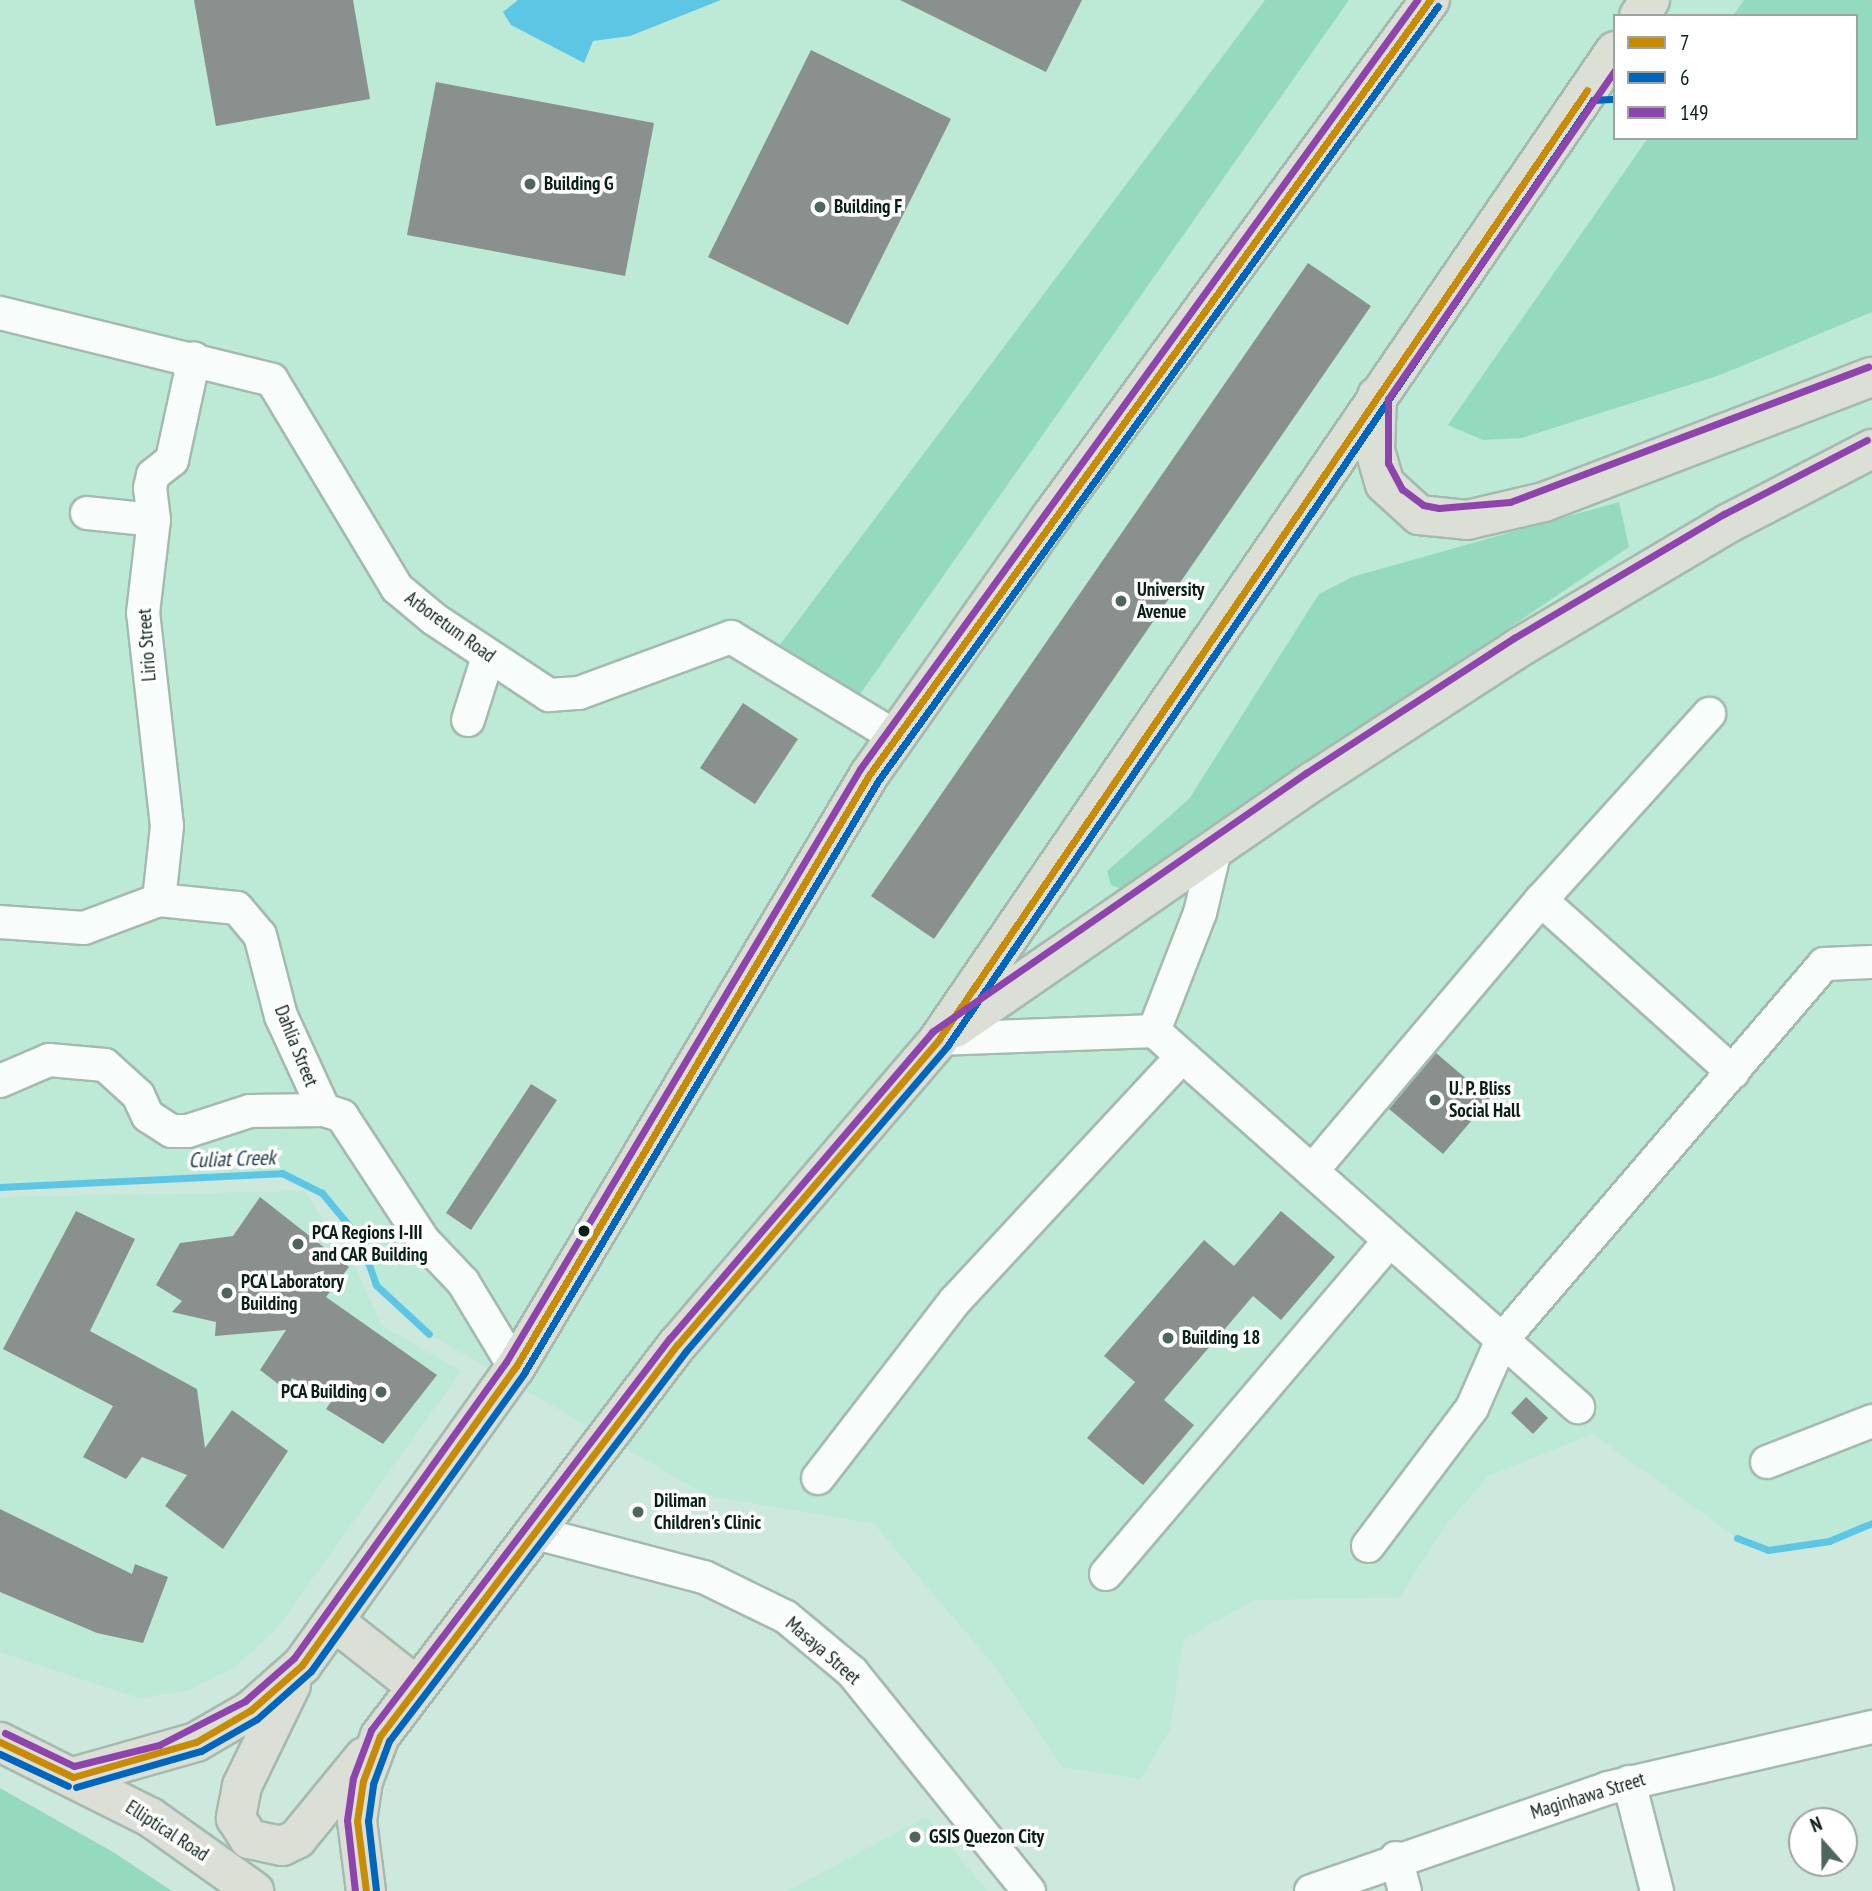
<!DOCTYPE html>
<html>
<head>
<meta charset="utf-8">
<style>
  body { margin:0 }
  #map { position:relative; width:1872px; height:1891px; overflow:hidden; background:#cde9dd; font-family:"PT Sans Narrow",sans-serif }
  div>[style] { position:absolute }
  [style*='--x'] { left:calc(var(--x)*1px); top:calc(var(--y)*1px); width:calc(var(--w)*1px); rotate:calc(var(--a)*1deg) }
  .built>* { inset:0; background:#bcead6 }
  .green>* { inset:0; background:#94dabf }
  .water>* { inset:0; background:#5cc6e4 }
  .stream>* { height:7px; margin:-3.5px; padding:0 3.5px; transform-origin:3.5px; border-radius:3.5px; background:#5cc6e4 }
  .building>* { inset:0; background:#8a908e }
  .roads { filter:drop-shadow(2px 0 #a4bab0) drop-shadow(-2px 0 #a4bab0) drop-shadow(0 2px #a4bab0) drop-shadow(0 -2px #a4bab0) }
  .minor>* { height:32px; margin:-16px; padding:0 16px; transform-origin:16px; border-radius:16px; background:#f8fcfa }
  .major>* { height:38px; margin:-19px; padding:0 19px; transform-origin:19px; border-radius:19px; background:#dbdfd6 }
  .bus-1>* { height:7px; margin:-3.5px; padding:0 3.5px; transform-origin:3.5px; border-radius:3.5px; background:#c88b05 }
  .bus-2>* { height:7px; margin:-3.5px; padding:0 3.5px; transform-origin:3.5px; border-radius:3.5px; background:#0065bd }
  .bus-3>* { height:7px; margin:-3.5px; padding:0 3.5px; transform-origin:3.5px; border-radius:3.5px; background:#8e44ad }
  .dots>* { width:19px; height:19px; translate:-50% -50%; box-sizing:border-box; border:4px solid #fff; border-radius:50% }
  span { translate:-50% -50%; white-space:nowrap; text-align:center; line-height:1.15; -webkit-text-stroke:7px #fff; paint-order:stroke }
  .poi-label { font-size:19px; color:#0a1f17; font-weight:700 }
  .left { translate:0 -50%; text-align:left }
  .right { translate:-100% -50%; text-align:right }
  .street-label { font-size:19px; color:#0a1f17 }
  .water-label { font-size:21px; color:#203b47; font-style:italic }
  .legend { position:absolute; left:1613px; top:14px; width:245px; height:126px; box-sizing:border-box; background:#fff; border:2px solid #9da5a2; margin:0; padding:9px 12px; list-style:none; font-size:21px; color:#0a1f17 }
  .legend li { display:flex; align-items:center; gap:14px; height:35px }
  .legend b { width:35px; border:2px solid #9da5a2 }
  .north { position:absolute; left:1788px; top:1807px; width:70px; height:70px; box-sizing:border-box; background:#fff; border:2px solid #9da5a2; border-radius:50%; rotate:339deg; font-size:19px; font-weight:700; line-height:28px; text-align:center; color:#0a1f17 }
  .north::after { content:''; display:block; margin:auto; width:24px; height:32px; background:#4e665c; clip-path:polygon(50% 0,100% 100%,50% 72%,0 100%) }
</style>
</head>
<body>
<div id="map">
  <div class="built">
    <i style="clip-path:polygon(evenodd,0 0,1872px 0,1872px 1523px,1829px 1541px,1768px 1550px,1737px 1538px,1593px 1434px,1488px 1476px,1446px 1525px,1399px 1598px,1254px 1600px,1184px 1639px,1170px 1729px,1141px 1779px,1062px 1767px,991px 1662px,874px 1524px,706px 1495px,429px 1334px,376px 1285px,324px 1190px,282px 1173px,0 1187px,0 0,1615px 16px,1856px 16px,1856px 138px,1615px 138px,1615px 16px)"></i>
    <i style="clip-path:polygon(304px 1191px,357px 1270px,381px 1325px,461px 1371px,275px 1631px,232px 1669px,186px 1691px,139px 1698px,0 1652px,0 1197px)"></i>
    <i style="clip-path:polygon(926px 1817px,987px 1891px,787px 1891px)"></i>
  </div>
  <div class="green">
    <i style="clip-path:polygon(1265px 0,1349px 0,858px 697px,776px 650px)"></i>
    <i style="clip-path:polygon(1744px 0,1872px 0,1872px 312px,1720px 375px,1522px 438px,1483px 440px,1448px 425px,1648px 138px,1856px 138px,1856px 16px,1733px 16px)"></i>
    <i style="clip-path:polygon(1619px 502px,1629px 547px,1122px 889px,1111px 885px,1107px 871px,1189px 799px,1319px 594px,1352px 577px)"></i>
    <i style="clip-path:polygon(0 1788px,113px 1852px,172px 1891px,0 1891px)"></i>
  </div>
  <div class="water">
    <i style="clip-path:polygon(518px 0,721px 0,630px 36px,593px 41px,584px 63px,511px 25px,503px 12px)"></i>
  </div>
  <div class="stream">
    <i style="--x:0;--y:1187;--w:282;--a:-2.8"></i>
    <i style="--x:282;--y:1173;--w:45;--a:26.6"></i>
    <i style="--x:322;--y:1193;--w:60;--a:50.4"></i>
    <i style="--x:360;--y:1239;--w:49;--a:70.8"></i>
    <i style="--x:376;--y:1285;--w:72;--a:42.8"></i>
    <i style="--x:1737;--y:1538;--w:33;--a:21"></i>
    <i style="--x:1768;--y:1550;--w:62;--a:-8.4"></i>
    <i style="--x:1829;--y:1541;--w:47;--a:-22.7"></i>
  </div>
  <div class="building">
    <i style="clip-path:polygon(194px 0,353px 0,370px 99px,216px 126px)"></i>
    <i style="clip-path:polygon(900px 0,1082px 0,1046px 72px)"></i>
    <i style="clip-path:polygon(811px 50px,951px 119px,848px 325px,708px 257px)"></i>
    <i style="clip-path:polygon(436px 82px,654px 123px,625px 276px,407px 235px)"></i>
    <i style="clip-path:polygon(1308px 263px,1371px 306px,934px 939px,871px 896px)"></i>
    <i style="clip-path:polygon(743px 703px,798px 739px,755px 804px,700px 768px)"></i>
    <i style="clip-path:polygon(1436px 1053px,1490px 1099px,1443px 1154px,1389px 1109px)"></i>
    <i style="clip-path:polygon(531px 1084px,557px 1100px,471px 1230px,446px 1213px)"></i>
    <i style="clip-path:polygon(260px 1197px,349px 1267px,326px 1297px,437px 1375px,383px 1444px,326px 1409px,333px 1399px,292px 1378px,286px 1390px,260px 1370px,286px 1330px,215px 1336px,216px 1322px,172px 1312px,182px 1301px,156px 1285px,180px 1243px,233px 1236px)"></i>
    <i style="clip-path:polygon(76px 1211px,135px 1239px,90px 1331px,197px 1389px,205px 1448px,232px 1410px,288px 1451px,223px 1549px,165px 1506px,187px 1475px,142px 1457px,126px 1479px,83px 1457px,113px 1406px,3px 1349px)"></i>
    <i style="clip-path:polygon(1281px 1211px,1335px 1257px,1281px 1320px,1253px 1296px,1164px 1400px,1194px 1425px,1143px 1485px,1087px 1438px,1135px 1382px,1104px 1356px,1204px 1240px,1234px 1266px)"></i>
    <i style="clip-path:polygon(1526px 1397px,1548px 1418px,1533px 1434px,1511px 1413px)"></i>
    <i style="clip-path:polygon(0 1509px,132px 1574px,135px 1564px,168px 1577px,143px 1643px,97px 1633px,0 1592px)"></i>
  </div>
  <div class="roads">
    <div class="minor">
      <i style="--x:0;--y:313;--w:280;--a:13.8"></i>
      <i style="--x:272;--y:380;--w:243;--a:59"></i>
      <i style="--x:397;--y:588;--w:48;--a:40"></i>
      <i style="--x:434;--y:619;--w:138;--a:33.5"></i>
      <i style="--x:549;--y:695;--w:30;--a:-4"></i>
      <i style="--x:579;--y:693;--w:162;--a:-20.2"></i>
      <i style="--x:731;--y:637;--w:193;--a:31.2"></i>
      <i style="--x:87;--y:513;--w:67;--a:6"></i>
      <i style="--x:468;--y:720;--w:66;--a:-72.4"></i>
      <i style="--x:159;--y:900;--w:74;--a:-83.8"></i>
      <i style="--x:167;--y:826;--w:214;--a:-96.4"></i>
      <i style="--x:143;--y:613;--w:94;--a:-83.3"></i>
      <i style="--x:154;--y:520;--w:32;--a:-97"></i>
      <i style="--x:150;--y:488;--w:13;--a:-77"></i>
      <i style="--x:153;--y:475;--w:24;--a:-38"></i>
      <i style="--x:172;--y:460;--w:104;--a:-77.8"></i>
      <i style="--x:1541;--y:900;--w:258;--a:41.9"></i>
      <i style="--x:0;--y:922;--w:84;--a:4.1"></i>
      <i style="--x:84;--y:928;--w:80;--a:-20.5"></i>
      <i style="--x:159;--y:900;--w:78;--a:5.9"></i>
      <i style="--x:237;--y:908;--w:35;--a:50"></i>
      <i style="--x:260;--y:935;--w:84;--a:75.5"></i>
      <i style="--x:281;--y:1016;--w:103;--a:65.4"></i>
      <i style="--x:1154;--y:1031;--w:127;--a:-68.7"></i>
      <i style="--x:1200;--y:913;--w:65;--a:-76.6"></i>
      <i style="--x:939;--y:1039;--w:215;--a:-2.1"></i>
      <i style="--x:1154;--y:1031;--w:567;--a:41.57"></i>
      <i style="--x:0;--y:1081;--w:53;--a:-23.2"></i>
      <i style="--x:49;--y:1060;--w:56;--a:5.1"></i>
      <i style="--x:105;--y:1065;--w:45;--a:42.3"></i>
      <i style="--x:138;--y:1095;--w:23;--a:65"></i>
      <i style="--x:148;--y:1116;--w:27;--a:33"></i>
      <i style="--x:171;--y:1131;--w:17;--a:0"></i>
      <i style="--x:188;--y:1131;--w:65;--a:-17.9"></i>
      <i style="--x:250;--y:1111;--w:74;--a:-0.8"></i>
      <i style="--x:324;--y:1110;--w:19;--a:18"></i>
      <i style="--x:342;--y:1116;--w:148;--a:56.8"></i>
      <i style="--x:423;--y:1240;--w:58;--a:46.4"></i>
      <i style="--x:463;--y:1282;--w:100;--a:58.8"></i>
      <i style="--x:1312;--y:1171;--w:355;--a:-49.8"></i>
      <i style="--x:1541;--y:900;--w:251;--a:-47.9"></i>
      <i style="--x:1767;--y:1462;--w:113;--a:-21.3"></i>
      <i style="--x:818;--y:1478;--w:224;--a:-52.3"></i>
      <i style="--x:955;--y:1301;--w:333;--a:-47.1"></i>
      <i style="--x:536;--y:1533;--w:174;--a:14.7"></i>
      <i style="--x:704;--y:1577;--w:91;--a:26"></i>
      <i style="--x:786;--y:1617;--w:86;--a:39.8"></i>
      <i style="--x:852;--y:1672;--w:282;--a:51.1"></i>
      <i style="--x:1368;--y:1546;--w:173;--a:-53"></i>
      <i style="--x:1472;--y:1408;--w:74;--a:-66.2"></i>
      <i style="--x:1502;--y:1340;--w:495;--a:-49.4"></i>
      <i style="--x:1824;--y:964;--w:48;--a:-2.4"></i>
      <i style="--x:1106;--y:1574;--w:438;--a:-49.6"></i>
      <i style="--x:1629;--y:1782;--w:113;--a:75.6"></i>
      <i style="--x:1396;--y:1858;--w:34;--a:75"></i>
      <i style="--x:1311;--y:1891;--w:314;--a:-19.1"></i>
      <i style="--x:1608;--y:1788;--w:271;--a:-13"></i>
    </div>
    <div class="major">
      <i style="--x:1639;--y:16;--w:19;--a:-55"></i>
      <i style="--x:1377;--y:396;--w:54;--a:92.1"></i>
      <i style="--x:1375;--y:450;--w:35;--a:74"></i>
      <i style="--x:1385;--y:484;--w:46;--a:42.4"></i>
      <i style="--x:1419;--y:515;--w:48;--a:5.9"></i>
      <i style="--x:1467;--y:520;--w:79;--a:-13.2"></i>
      <i style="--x:1544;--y:502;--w:351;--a:-20.9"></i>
      <i style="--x:955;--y:1028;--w:434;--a:-34.6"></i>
      <i style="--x:1312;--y:782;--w:248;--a:-33"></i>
      <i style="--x:1520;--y:647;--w:243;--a:-30.7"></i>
      <i style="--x:1729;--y:523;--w:161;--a:-27.4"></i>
      <i style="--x:334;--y:1621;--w:103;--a:38.3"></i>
      <i style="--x:291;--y:1685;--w:112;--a:115.9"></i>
      <i style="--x:242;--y:1786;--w:33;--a:101"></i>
      <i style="--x:236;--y:1818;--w:25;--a:58"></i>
      <i style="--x:249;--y:1839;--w:34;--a:12"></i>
      <i style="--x:282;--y:1846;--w:17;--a:-25"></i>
      <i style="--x:297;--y:1839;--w:106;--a:-50.7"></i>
      <i style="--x:0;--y:1742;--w:168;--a:26.6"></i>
      <i style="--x:150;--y:1817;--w:128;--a:35.4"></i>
      <i style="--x:73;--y:1777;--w:128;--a:-15.9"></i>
      <i style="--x:196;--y:1742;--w:64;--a:-30.2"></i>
      <i style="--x:251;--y:1710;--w:68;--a:-41.4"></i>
      <i style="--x:302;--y:1665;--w:365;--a:-54.4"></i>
      <i style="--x:515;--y:1368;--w:691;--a:-59.16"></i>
      <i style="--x:869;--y:775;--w:316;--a:-54.8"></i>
      <i style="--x:1051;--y:517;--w:641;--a:-53.76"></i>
      <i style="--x:366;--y:1891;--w:71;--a:-97.3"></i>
      <i style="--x:357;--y:1821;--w:40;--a:-81.5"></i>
      <i style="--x:363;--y:1781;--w:48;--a:-69.3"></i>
      <i style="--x:380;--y:1736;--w:492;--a:-52.8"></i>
      <i style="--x:678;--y:1344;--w:401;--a:-49.4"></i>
      <i style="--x:939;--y:1039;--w:1197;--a:-55.62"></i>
    </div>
  </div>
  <div class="bus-1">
    <i style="--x:0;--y:1742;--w:81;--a:25.6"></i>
    <i style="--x:73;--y:1777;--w:128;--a:-15.9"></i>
    <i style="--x:196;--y:1742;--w:64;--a:-30.2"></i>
    <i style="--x:251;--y:1710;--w:68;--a:-41.4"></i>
    <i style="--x:302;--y:1665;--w:365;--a:-54.4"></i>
    <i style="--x:515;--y:1368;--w:691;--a:-59.16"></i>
    <i style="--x:869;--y:775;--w:957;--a:-54.1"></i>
    <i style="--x:366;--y:1891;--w:71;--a:-97.3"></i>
    <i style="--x:357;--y:1821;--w:40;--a:-81.5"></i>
    <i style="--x:363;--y:1781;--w:48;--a:-69.3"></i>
    <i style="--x:380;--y:1736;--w:492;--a:-52.8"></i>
    <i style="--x:678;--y:1344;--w:401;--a:-49.4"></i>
    <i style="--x:939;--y:1039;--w:1149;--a:-55.67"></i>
  </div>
  <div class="bus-2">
    <i style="--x:0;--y:1754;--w:75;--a:25.2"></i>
    <i style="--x:76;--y:1787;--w:130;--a:-16.1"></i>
    <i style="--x:201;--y:1751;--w:64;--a:-29.7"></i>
    <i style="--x:257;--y:1719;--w:72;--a:-41.6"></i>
    <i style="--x:311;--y:1671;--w:366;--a:-54.4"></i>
    <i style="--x:524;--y:1373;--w:690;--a:-59.12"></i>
    <i style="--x:878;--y:781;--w:956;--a:-54.15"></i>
    <i style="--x:376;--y:1890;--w:69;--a:-96.6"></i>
    <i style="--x:368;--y:1821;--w:37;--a:-82"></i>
    <i style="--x:373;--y:1784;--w:46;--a:-69.6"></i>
    <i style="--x:389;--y:1741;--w:490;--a:-52.7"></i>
    <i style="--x:686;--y:1351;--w:403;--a:-49.4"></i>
    <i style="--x:948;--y:1045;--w:1144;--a:-55.68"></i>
    <i style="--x:1593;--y:100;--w:22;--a:-3"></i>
  </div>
  <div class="bus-3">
    <i style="--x:1615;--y:70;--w:400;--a:124.6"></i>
    <i style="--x:1388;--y:399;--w:64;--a:90"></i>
    <i style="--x:1388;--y:463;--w:30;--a:62"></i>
    <i style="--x:1402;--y:489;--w:26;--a:37"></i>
    <i style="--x:1423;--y:505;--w:16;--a:11"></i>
    <i style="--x:1439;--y:508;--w:71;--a:-4.8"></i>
    <i style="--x:1510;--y:502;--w:383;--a:-20.7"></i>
    <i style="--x:5;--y:1733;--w:76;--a:25.6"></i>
    <i style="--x:74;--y:1766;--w:88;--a:-13.9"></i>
    <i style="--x:159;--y:1745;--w:97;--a:-27.1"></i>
    <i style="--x:245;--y:1701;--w:65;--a:-41.3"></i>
    <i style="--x:294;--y:1658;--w:364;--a:-54.4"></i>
    <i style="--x:506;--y:1362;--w:691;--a:-59.16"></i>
    <i style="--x:860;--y:769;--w:950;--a:-54.08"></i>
    <i style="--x:355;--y:1891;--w:71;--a:-96.4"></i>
    <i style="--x:347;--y:1820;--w:42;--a:-81.9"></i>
    <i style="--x:353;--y:1778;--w:51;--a:-69.4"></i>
    <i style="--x:371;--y:1730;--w:493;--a:-52.7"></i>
    <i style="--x:670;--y:1338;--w:403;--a:-49.4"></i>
    <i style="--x:932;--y:1032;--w:455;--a:-34.7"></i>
    <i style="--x:1306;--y:773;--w:248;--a:-33"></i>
    <i style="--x:1514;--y:638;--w:244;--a:-30.6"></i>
    <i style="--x:1724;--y:514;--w:161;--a:-27.4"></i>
  </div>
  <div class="dots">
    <i style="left:530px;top:184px;background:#4e665c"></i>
    <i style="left:820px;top:207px;background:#4e665c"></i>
    <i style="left:1121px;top:601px;background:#4e665c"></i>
    <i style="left:1435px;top:1100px;background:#4e665c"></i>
    <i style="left:584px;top:1231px;background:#0a1f17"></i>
    <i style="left:298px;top:1244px;background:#4e665c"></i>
    <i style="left:227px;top:1293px;background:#4e665c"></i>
    <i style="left:1168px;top:1338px;background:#4e665c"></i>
    <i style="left:381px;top:1392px;background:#4e665c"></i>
    <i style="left:638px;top:1512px;background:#4e665c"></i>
    <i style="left:915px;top:1837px;background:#4e665c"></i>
  </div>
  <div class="poi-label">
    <span class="left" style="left:544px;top:184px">Building G</span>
    <span class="left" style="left:834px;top:207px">Building F</span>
    <span class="left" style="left:1137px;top:601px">University<br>Avenue</span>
    <span class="left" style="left:1449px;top:1100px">U. P. Bliss<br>Social Hall</span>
    <span class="left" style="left:312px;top:1244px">PCA Regions I-III<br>and CAR Building</span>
    <span class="left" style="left:241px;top:1293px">PCA Laboratory<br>Building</span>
    <span class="left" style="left:1182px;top:1338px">Building 18</span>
    <span class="right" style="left:367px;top:1392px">PCA Building</span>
    <span class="left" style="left:654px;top:1512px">Diliman<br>Children's Clinic</span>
    <span class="left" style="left:929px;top:1837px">GSIS Quezon City</span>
  </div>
  <div class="street-label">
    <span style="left:450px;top:627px;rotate:36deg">Arboretum Road</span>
    <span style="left:147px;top:645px;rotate:-94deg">Lirio Street</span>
    <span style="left:296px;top:1046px;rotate:68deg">Dahlia Street</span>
    <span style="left:823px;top:1651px;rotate:41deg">Masaya Street</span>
    <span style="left:1588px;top:1796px;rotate:-17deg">Maginhawa Street</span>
    <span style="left:167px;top:1831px;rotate:33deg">Elliptical Road</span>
  </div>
  <div class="water-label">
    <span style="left:232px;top:1159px;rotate:-2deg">Culiat Creek</span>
  </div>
  <ul class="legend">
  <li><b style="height:9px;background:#c88b05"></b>7</li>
  <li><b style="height:9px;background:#0065bd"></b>6</li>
  <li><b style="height:9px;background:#8e44ad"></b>149</li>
  </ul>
  <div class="north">N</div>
</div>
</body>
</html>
